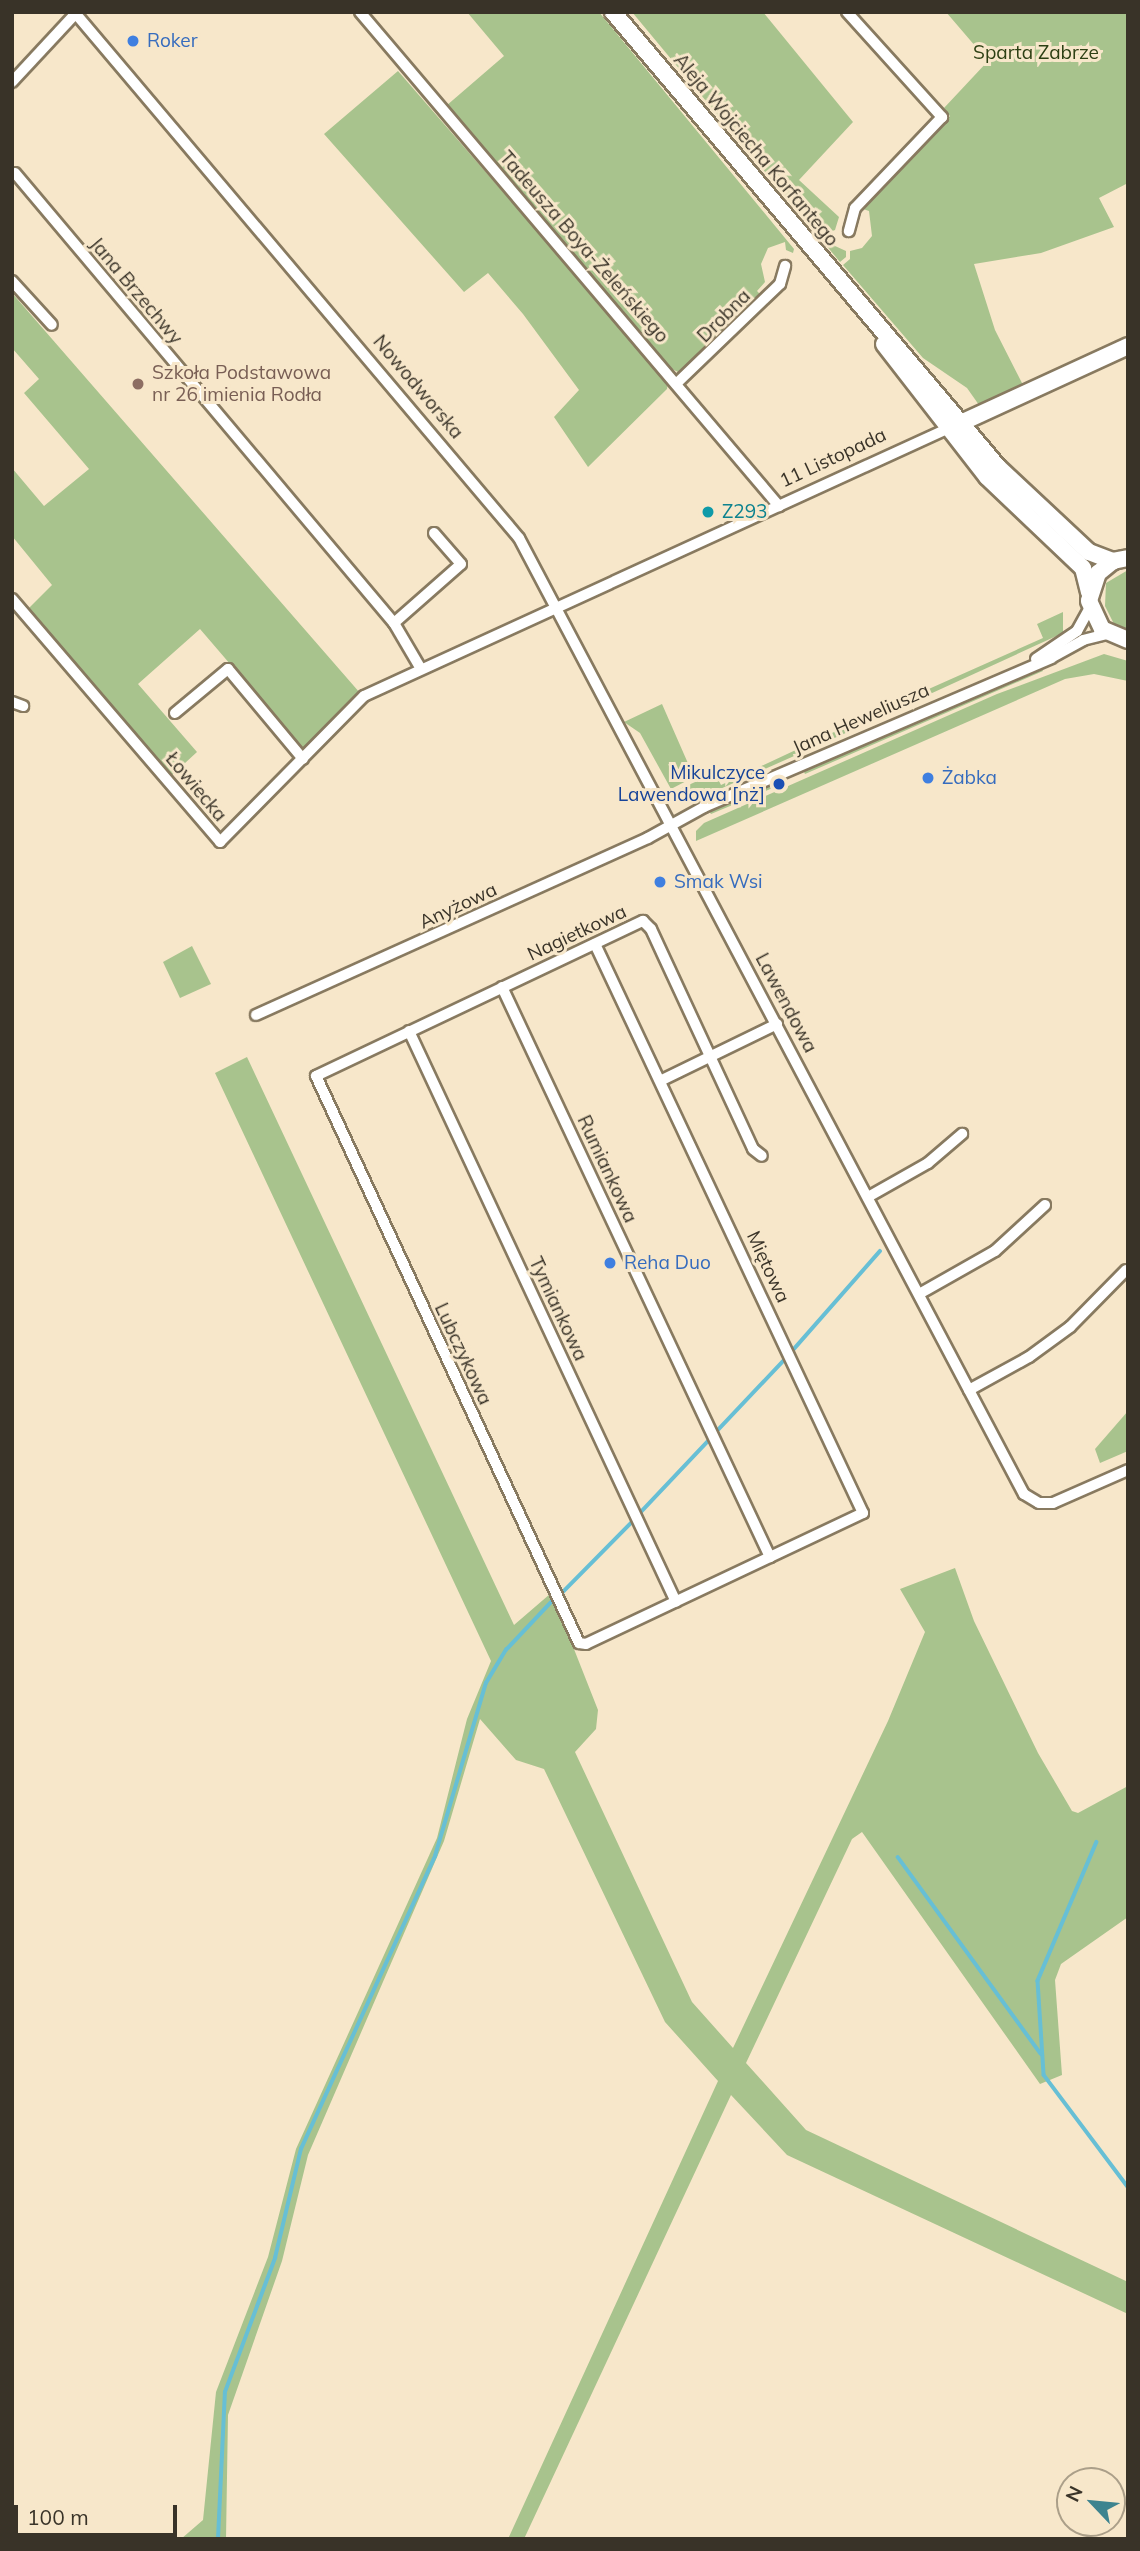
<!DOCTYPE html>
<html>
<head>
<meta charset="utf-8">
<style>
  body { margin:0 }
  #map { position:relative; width:1140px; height:2551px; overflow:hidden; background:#f7e7ca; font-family:Mulish,sans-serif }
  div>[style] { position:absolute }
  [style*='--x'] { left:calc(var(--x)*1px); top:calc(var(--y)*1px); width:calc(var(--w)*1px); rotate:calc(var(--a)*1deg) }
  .green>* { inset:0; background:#a8c38d }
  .stream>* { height:3.5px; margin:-1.75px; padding:0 1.75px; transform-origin:1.75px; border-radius:1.75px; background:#67bfd5 }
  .roads { filter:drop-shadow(2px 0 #887a60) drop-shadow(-2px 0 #887a60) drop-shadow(0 2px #887a60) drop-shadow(0 -2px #887a60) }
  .street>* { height:10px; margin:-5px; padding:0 5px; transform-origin:5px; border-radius:5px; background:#fff }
  .secondary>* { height:16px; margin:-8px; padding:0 8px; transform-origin:8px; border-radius:8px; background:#fff }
  .dots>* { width:19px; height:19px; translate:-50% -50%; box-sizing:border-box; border:4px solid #f7e7ca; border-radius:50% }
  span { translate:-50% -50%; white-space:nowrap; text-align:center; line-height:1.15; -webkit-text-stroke:6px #f7e7ca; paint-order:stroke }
  .shop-label { font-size:19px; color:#366cbe }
  .left { translate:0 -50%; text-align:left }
  .park-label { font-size:19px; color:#2d4014 }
  .street-label { font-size:19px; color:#393328 }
  .education-label { font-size:19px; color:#785e54 }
  .culture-label { font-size:19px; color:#0d838f }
  .transit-label { font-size:19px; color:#164399 }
  .right { translate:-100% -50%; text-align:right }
  .frame { position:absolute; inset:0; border:14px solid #393328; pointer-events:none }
  .north { position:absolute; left:1056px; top:2467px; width:70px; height:70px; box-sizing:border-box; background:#f7e7ca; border:2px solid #ab9f89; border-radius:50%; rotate:296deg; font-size:19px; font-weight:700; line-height:28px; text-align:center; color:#393328 }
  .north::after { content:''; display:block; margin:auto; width:24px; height:32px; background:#3e848f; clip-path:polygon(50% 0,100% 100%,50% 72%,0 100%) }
  .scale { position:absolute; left:14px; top:2505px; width:163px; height:32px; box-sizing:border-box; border:4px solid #393328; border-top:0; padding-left:9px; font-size:21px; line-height:24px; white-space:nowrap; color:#393328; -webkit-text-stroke:5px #f7e7ca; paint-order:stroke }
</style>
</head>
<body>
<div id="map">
  <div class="green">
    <i style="clip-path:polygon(467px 12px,599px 12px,794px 249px,793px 253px,786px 250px,785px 242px,768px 248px,761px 264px,765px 282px,757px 291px,762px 296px,680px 373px,668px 367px,446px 106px,504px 56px)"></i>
    <i style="clip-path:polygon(632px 12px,763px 12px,853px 122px,799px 180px,839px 217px,835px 230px,827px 233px,835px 246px,846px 251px,846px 257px,840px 262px)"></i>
    <i style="clip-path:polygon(946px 12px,1128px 12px,1128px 183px,1099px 198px,1114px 227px,1041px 253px,974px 264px,995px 330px,1023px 385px,979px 405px,967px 388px,923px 358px,843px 265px,850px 259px,850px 251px,862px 248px,872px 236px,869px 211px,863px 209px,950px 116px,944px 108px,988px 61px)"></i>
    <i style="clip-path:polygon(398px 71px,668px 382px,667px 389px,588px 467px,554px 417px,579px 390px,523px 314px,488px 273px,464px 292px,324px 134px)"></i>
    <i style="clip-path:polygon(12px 293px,360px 693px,303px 749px,200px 629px,138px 684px,197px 752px,172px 775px,27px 610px,52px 585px,12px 536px,12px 468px,44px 506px,89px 469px,24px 393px,39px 379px,12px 348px)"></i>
    <i style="clip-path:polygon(1128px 570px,1128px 631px,1114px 624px,1105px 606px,1106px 583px)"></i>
    <i style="clip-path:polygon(1063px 612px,1063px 633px,895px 710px,895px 704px,1043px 638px,1037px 624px)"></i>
    <i style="clip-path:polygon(1104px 654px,1128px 661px,1128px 681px,1094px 674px,1065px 679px,696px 841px,696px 831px,704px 823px,997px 694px)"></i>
    <i style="clip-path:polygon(1041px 667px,1043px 671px,805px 774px,803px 770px)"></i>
    <i style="clip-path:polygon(662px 704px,694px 777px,671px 789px,640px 733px,624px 722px)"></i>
    <i style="clip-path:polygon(879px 711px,884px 716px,702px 797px,673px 792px,715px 773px,721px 785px)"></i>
    <i style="clip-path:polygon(773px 783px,775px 787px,711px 814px,709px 811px)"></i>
    <i style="clip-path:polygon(192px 946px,211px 984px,180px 998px,163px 962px)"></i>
    <i style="clip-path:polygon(247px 1057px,514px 1625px,550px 1594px,557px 1606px,598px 1710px,596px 1729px,575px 1752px,692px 2002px,733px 2048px,888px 1721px,925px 1632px,900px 1589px,955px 1568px,974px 1621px,1038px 1753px,1072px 1811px,1078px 1813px,1128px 1786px,1128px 1917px,1061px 1964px,1055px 1980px,1062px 2075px,1040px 2084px,862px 1832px,852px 1839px,746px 2063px,806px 2130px,1128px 2282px,1128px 2314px,787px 2155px,731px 2095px,524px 2539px,508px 2539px,718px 2081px,665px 2022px,544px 1769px,516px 1760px,480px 1719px,444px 1841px,308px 2155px,282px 2261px,228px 2415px,226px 2539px,181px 2539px,203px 2520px,216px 2392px,268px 2257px,296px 2149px,437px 1838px,467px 1719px,491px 1661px,215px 1073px)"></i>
    <i style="clip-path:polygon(1128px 1411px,1128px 1451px,1100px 1463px,1095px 1449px)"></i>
  </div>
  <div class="stream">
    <i style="--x:794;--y:1349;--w:130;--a:-48.7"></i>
    <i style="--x:718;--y:1430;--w:99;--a:-46.6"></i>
    <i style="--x:641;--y:1512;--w:100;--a:-46.6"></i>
    <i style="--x:562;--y:1593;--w:101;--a:-45.4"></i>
    <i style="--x:1097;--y:1842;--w:151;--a:113"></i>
    <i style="--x:1038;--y:1981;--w:94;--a:86.3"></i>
    <i style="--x:1044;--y:2075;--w:140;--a:53.1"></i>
    <i style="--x:898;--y:1857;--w:243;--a:54"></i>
    <i style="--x:218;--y:2539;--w:147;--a:-87.3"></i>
    <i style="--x:225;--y:2392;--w:143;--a:-69.5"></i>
    <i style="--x:275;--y:2258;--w:112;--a:-76.6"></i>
    <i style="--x:301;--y:2149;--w:322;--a:-65.4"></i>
    <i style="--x:435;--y:1856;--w:180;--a:-73.6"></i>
    <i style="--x:486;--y:1683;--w:39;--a:-59"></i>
    <i style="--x:506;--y:1650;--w:70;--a:-46.7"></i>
  </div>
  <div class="roads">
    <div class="street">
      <i style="--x:360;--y:12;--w:648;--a:49.7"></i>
      <i style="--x:847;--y:12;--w:142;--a:47.9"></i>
      <i style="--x:942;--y:117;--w:126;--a:133.7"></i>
      <i style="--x:855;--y:208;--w:24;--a:105"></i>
      <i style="--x:76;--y:14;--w:686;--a:49.79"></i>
      <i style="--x:519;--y:538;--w:1081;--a:62.16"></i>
      <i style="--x:1024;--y:1494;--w:17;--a:31"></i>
      <i style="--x:1039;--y:1503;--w:14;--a:0"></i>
      <i style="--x:1053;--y:1503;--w:82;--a:-23.7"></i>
      <i style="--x:12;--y:82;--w:96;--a:-47.1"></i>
      <i style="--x:15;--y:173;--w:588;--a:49.9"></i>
      <i style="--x:394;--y:623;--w:53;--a:59.6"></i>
      <i style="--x:12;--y:281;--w:59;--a:47.7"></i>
      <i style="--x:677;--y:383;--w:143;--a:-43.9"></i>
      <i style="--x:780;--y:284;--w:19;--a:-74"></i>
      <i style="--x:12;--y:599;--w:320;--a:49.4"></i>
      <i style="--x:220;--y:842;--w:205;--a:-45.4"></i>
      <i style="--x:364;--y:696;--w:643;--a:-24.61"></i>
      <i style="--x:394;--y:623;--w:89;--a:-41.4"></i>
      <i style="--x:461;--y:564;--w:41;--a:-131.1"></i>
      <i style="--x:1036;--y:659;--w:50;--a:-34.3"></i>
      <i style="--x:1077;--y:631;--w:26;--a:-61"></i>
      <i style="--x:12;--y:702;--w:12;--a:20"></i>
      <i style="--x:175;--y:713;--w:69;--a:-39.7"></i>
      <i style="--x:228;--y:669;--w:117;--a:50.2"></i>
      <i style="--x:595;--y:944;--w:629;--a:64.78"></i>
      <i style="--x:863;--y:1513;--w:306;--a:154.7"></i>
      <i style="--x:586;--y:1644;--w:7;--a:-172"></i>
      <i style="--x:579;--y:1643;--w:625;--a:-114.88"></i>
      <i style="--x:316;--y:1076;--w:362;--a:-25.4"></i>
      <i style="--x:643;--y:921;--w:11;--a:45"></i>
      <i style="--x:651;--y:929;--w:242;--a:65.1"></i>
      <i style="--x:753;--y:1149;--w:11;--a:38"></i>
      <i style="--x:502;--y:987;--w:630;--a:64.82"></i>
      <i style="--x:256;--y:1015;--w:430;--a:-24.3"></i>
      <i style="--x:648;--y:838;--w:64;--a:-29"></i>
      <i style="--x:704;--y:807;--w:378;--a:-23.2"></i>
      <i style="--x:1051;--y:658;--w:37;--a:-29"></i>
      <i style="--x:1083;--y:640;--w:25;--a:-14"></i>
      <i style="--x:409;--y:1031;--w:630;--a:64.94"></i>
      <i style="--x:662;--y:1080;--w:128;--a:-26"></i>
      <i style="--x:868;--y:1197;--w:69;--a:-29.5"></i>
      <i style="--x:928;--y:1163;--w:45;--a:-40.5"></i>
      <i style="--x:919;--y:1294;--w:87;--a:-29.5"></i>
      <i style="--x:995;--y:1251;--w:68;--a:-42.6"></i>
      <i style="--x:969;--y:1390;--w:68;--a:-28.8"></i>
      <i style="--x:1029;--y:1357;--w:51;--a:-36.2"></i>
      <i style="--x:1070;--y:1327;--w:80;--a:-45.5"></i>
    </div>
    <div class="secondary">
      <i style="--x:613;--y:12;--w:595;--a:49.77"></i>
      <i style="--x:997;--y:466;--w:126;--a:43.1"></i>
      <i style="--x:1089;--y:552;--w:26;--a:21"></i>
      <i style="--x:884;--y:344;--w:168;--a:52.2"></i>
      <i style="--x:987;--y:477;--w:132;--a:43.5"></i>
      <i style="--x:1083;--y:568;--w:25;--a:76"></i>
      <i style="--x:952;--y:427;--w:194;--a:-24.7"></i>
      <i style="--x:1128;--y:558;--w:15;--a:169"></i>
      <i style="--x:1113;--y:561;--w:19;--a:141"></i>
      <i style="--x:1098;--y:573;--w:29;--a:108"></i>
      <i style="--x:1089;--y:601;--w:31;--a:65"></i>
      <i style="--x:1102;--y:629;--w:28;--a:23"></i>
    </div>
  </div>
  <div class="dots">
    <i style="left:133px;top:41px;background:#3f7fe0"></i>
    <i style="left:138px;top:384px;background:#8d6e63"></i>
    <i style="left:708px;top:512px;background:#0f9aa8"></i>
    <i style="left:928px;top:778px;background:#3f7fe0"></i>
    <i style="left:779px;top:784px;background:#1a4fb4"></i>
    <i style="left:660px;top:882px;background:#3f7fe0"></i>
    <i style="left:610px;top:1263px;background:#3f7fe0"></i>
  </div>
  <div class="shop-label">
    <span class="left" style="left:147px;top:41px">Roker</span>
    <span class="left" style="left:942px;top:778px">Żabka</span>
    <span class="left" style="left:674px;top:882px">Smak Wsi</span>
    <span class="left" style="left:624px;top:1263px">Reha Duo</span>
  </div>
  <div class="park-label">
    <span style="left:1036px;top:53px">Sparta Zabrze</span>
  </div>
  <div class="street-label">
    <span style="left:756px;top:150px;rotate:50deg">Aleja Wojciecha Korfantego</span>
    <span style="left:584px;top:247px;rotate:49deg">Tadeusza Boya-Żeleńskiego</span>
    <span style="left:136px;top:291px;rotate:50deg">Jana Brzechwy</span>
    <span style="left:724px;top:316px;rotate:-45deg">Drobna</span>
    <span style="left:418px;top:387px;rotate:50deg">Nowodworska</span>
    <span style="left:833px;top:458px;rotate:-25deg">11 Listopada</span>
    <span style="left:861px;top:719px;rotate:-24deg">Jana Heweliusza</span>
    <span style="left:196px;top:787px;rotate:50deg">Łowiecka</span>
    <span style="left:458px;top:906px;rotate:-25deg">Anyżowa</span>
    <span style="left:577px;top:933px;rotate:-25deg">Nagietkowa</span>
    <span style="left:786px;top:1003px;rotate:62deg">Lawendowa</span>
    <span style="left:607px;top:1169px;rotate:65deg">Rumiankowa</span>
    <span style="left:768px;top:1267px;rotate:65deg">Miętowa</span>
    <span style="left:558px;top:1309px;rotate:65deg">Tymiankowa</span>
    <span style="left:463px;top:1354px;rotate:65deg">Lubczykowa</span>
  </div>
  <div class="education-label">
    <span class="left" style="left:152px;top:384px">Szkoła Podstawowa<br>nr 26 imienia Rodła</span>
  </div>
  <div class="culture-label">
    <span class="left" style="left:722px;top:512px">Z293</span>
  </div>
  <div class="transit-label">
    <span class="right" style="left:765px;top:784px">Mikulczyce<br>Lawendowa [nż]</span>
  </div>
  <div class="frame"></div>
  <div class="north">N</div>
  <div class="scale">100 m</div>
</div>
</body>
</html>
